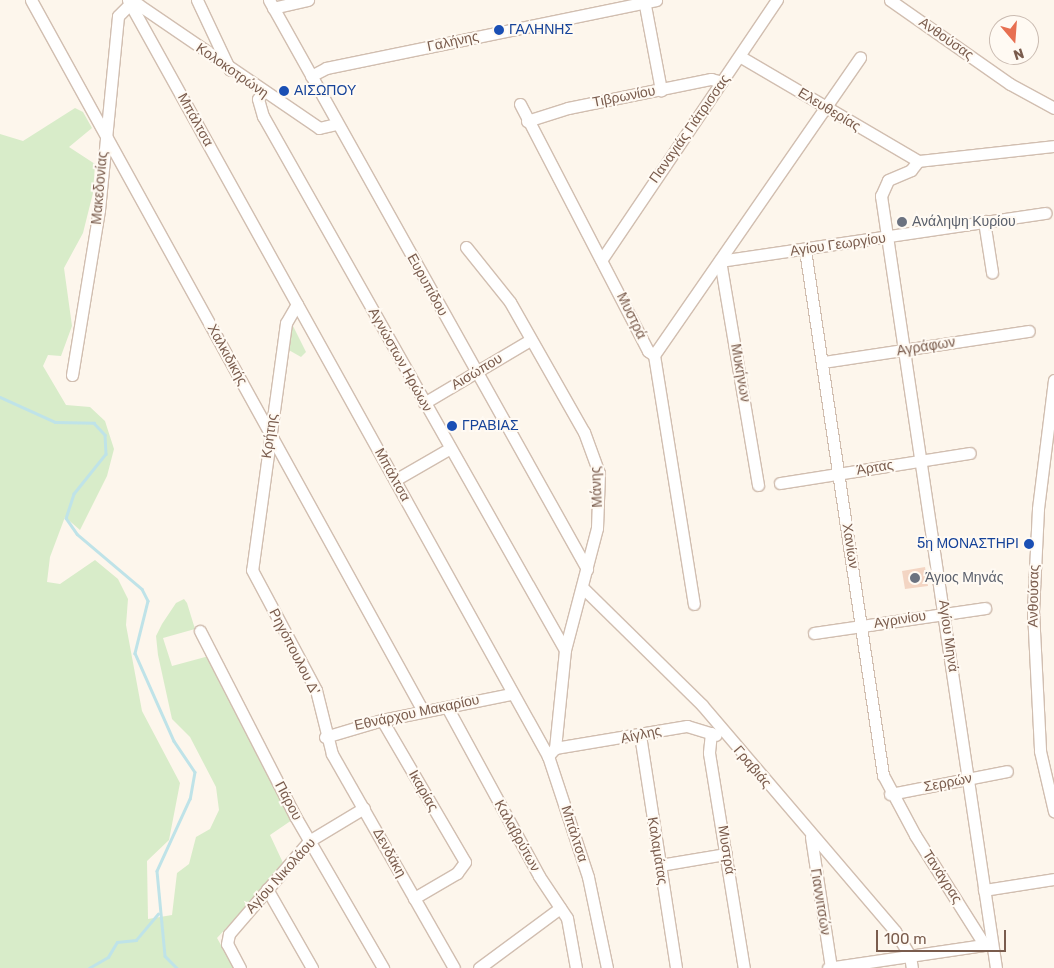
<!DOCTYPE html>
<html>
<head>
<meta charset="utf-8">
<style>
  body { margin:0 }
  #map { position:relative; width:1054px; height:968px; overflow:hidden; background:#fdf6ec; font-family:Rubik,sans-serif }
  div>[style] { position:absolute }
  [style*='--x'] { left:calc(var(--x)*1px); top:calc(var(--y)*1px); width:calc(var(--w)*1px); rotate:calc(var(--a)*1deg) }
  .green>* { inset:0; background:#d8ecc9 }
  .stream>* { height:2.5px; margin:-1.25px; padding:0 1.25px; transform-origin:1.25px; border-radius:1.25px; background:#bfe3e8 }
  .building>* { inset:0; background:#f3d5c3 }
  .roads { filter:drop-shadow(1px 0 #d1beb0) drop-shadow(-1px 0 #d1beb0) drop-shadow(0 1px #d1beb0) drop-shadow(0 -1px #d1beb0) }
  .minor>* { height:11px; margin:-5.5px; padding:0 5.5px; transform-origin:5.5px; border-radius:5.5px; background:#fff }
  .dots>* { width:14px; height:14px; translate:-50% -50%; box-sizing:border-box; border:2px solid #fffaf3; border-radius:50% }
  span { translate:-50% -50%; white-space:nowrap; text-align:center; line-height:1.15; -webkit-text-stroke:4px #fffaf3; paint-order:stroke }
  .transit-label { font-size:14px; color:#164399 }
  .left { translate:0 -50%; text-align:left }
  .right { translate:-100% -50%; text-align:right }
  .street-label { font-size:14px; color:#7a5c4d }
  .worship-label { font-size:14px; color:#5b616d }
  .north { position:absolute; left:989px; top:15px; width:50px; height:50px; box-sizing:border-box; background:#fffaf3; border:1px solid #cabbb1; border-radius:50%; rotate:162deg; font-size:14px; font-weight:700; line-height:20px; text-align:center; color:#7a5c4d }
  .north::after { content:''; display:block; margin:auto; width:18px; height:22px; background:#e76f51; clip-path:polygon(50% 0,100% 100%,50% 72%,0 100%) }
  .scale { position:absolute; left:876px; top:930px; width:130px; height:22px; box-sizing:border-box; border:2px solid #7a5c4d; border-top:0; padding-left:6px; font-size:15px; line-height:18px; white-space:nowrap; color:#7a5c4d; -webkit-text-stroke:4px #fffaf3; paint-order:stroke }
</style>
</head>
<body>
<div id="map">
  <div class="green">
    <i style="clip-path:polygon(75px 108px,83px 112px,92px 128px,69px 147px,95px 164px,93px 193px,83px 233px,64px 268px,72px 326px,61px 356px,48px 355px,43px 366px,66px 405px,90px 407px,105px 421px,114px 449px,107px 476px,80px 530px,65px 517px,50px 557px,47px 582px,60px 584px,95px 560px,118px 579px,128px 599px,126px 625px,142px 711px,180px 783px,169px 840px,147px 861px,148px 919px,172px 915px,177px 873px,189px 864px,196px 837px,210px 829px,219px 810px,216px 787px,190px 737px,172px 719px,158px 655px,156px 636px,162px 624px,176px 603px,184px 599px,187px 603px,195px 629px,163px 638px,172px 666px,209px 656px,292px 820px,270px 835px,284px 865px,217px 938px,234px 968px,0 968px,0 134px,23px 141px)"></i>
    <i style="clip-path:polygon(293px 326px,306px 352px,301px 357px,287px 349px)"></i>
  </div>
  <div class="stream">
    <i style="--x:0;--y:397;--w:60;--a:24.4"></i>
    <i style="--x:55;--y:422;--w:39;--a:1"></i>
    <i style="--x:94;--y:423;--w:16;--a:47"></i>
    <i style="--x:105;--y:435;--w:19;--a:87"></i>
    <i style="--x:106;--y:454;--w:51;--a:128.7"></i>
    <i style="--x:74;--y:494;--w:25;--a:108"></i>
    <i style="--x:66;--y:518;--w:19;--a:55"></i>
    <i style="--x:77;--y:534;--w:85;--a:40.2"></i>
    <i style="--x:142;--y:589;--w:13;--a:63"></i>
    <i style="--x:148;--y:601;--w:54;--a:104"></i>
    <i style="--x:135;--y:653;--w:96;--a:66.1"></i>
    <i style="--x:174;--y:741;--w:37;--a:56"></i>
    <i style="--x:195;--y:772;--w:27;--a:100"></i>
    <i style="--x:190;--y:799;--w:79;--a:114.6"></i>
    <i style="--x:157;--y:871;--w:85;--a:84.6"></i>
    <i style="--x:165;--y:956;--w:17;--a:45"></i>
    <i style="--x:89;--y:968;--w:22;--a:-30"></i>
    <i style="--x:108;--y:957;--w:17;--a:-59"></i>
    <i style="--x:117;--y:942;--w:19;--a:-6"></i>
    <i style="--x:136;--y:940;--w:34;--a:-50"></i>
  </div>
  <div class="building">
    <i style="clip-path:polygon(925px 567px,928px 586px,905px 589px,902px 571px)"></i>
  </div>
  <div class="roads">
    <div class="minor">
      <i style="--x:31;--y:0;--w:812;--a:61.13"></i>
      <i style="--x:128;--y:0;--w:865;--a:60.95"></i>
      <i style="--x:548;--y:756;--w:127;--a:71.7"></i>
      <i style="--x:588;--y:877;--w:93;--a:78.2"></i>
      <i style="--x:197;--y:0;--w:77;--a:64.8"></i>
      <i style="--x:269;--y:0;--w:652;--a:60.8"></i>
      <i style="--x:644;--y:0;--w:92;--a:79.3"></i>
      <i style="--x:890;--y:0;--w:146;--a:35"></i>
      <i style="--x:1010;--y:84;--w:50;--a:28.6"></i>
      <i style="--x:273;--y:8;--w:36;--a:-13"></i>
      <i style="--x:741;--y:57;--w:205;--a:30.4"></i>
      <i style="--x:311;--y:76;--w:17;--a:-28"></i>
      <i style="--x:326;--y:68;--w:337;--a:-11.6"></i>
      <i style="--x:262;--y:93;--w:7;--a:124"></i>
      <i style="--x:258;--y:99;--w:18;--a:74"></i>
      <i style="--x:263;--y:116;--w:613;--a:60.51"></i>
      <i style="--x:520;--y:104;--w:278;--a:62.6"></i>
      <i style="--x:648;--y:351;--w:7;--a:34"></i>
      <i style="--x:527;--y:121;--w:43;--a:-17.6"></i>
      <i style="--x:568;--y:108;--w:146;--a:-11.5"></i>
      <i style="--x:711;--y:79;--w:11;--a:15"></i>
      <i style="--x:984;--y:221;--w:52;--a:81.1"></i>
      <i style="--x:466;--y:247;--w:70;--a:51.3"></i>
      <i style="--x:510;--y:302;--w:150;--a:60.4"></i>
      <i style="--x:584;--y:432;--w:44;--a:69.9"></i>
      <i style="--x:599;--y:473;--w:55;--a:92.1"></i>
      <i style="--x:597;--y:528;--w:126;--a:104.7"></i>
      <i style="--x:565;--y:650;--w:99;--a:95.8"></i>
      <i style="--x:555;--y:748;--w:11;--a:131"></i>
      <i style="--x:805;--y:250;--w:531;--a:81.55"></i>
      <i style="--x:883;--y:775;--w:68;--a:61.9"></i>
      <i style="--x:915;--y:835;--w:129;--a:57.7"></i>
      <i style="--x:602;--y:259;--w:313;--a:-56"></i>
      <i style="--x:297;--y:304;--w:22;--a:120"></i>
      <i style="--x:286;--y:323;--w:249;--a:97.8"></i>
      <i style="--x:252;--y:570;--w:136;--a:61.9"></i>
      <i style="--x:316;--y:690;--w:66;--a:76"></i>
      <i style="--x:332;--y:754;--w:246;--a:60.3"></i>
      <i style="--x:654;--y:355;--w:362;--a:-55.3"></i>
      <i style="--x:654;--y:355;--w:252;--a:80.9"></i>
      <i style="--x:823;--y:362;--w:208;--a:-8.6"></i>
      <i style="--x:72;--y:375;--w:167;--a:-80.7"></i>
      <i style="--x:99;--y:210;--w:195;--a:-84.4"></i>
      <i style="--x:118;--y:16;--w:17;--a:-45"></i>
      <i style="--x:130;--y:4;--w:9;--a:6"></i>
      <i style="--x:139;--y:5;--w:218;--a:34.3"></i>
      <i style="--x:319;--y:128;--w:17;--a:-13"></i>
      <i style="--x:1054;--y:380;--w:130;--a:97.1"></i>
      <i style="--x:1038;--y:509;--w:102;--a:92.8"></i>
      <i style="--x:1033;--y:611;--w:140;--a:87.1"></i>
      <i style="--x:1040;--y:751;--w:62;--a:76.9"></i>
      <i style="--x:424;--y:403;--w:123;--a:-30.7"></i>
      <i style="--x:395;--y:480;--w:62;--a:-29.9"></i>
      <i style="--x:780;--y:483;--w:192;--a:-9"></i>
      <i style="--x:758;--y:485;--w:227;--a:-99.6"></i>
      <i style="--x:720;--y:261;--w:329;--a:-8.4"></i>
      <i style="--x:583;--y:588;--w:167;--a:44.5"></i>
      <i style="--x:702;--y:705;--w:297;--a:49.5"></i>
      <i style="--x:895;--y:931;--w:29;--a:59"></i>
      <i style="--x:910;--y:956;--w:12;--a:81"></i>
      <i style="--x:200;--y:631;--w:208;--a:62.8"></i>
      <i style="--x:295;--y:816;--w:176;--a:59.9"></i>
      <i style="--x:814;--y:633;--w:173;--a:-8.3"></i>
      <i style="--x:447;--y:707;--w:192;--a:61.4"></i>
      <i style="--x:539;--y:876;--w:50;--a:56.3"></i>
      <i style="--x:567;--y:918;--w:51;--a:79.8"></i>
      <i style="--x:382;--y:720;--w:164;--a:59.7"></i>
      <i style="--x:465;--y:862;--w:14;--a:126"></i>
      <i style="--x:457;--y:873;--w:50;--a:149.8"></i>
      <i style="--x:711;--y:733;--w:20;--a:96"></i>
      <i style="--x:709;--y:753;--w:218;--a:80.8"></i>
      <i style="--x:640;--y:735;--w:236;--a:81.2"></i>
      <i style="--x:325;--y:737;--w:59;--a:-16.6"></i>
      <i style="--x:382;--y:720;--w:132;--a:-11.4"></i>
      <i style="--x:555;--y:748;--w:134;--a:-9.5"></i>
      <i style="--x:687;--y:726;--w:30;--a:17"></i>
      <i style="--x:890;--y:794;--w:119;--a:-11.1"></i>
      <i style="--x:811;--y:837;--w:133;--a:81.3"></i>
      <i style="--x:660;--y:865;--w:67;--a:-9.5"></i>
      <i style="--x:267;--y:889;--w:91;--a:60.3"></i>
      <i style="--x:984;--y:890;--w:71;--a:-8.9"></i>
      <i style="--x:240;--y:968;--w:27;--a:-118"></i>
      <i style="--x:227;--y:944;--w:10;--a:-79"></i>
      <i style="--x:229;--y:934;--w:123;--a:-49.3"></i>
      <i style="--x:309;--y:841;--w:64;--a:-31"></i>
      <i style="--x:479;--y:968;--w:101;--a:-36.5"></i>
      <i style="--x:828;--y:968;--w:164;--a:-8.4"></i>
      <i style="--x:996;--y:968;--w:781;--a:-98.47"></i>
      <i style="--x:881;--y:196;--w:17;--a:-66"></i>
      <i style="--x:888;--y:180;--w:25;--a:-23"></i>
      <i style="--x:911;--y:170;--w:11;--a:-52"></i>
      <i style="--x:918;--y:161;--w:137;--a:-6.3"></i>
    </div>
  </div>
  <div class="dots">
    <i style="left:499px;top:30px;background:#1a4fb4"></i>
    <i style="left:284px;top:91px;background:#1a4fb4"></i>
    <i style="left:902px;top:222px;background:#6b7280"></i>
    <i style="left:452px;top:426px;background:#1a4fb4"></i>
    <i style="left:1029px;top:544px;background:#1a4fb4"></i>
    <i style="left:915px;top:578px;background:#6b7280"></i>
  </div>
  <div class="transit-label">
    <span class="left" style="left:509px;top:30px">ΓΑΛΗΝΗΣ</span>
    <span class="left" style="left:294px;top:91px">ΑΙΣΩΠΟΥ</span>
    <span class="left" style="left:462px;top:426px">ΓΡΑΒΙΑΣ</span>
    <span class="right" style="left:1019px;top:544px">5η ΜΟΝΑΣΤΗΡΙ</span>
  </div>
  <div class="street-label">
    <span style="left:946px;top:39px;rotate:35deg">Ανθούσας</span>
    <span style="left:453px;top:42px;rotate:-12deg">Γαλήνης</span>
    <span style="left:232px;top:71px;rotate:35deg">Κολοκοτρώνη</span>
    <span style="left:624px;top:97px;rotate:-11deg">Τιβρωνίου</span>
    <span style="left:829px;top:110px;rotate:31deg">Ελευθερίας</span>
    <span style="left:195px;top:120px;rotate:61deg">Μπάλτσα</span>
    <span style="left:690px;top:129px;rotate:-55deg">Παναγιάς Γιάτρισσας</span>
    <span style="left:100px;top:188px;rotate:-85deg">Μακεδονίας</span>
    <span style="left:838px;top:245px;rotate:-8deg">Αγίου Γεωργίου</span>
    <span style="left:427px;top:285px;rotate:61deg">Ευρυπίδου</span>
    <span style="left:631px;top:316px;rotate:64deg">Μυστρά</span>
    <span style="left:926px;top:347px;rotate:-9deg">Αγράφων</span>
    <span style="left:227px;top:355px;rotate:61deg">Χαλκιδικής</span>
    <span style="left:400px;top:360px;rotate:61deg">Αγνώστων Ηρώων</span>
    <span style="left:477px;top:372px;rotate:-31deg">Αισώπου</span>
    <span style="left:740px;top:373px;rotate:80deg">Μυκήνων</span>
    <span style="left:270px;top:436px;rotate:-82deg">Κρήτης</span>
    <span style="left:875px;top:468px;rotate:-9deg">Άρτας</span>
    <span style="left:392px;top:475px;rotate:61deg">Μπάλτσα</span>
    <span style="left:597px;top:487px;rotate:-93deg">Μάνης</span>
    <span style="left:850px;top:546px;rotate:81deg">Χανίων</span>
    <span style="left:1034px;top:596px;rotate:-89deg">Ανθούσας</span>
    <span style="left:900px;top:620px;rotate:-9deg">Αγρινίου</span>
    <span style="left:948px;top:636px;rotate:82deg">Αγίου Μηνά</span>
    <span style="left:294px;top:652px;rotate:63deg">Ρηγόπουλου Δ'</span>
    <span style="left:417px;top:713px;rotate:-12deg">Εθνάρχου Μακαρίου</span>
    <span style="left:641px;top:735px;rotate:-12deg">Αίγλης</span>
    <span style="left:752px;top:767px;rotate:50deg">Γραβιάς</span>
    <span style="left:948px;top:783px;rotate:-11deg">Σερρών</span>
    <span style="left:423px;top:791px;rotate:60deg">Ικαρίας</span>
    <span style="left:288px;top:801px;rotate:62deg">Πάρου</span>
    <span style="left:574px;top:834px;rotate:72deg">Μπάλτσα</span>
    <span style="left:517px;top:836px;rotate:61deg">Καλαβρύτων</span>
    <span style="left:726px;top:850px;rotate:81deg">Μυστρά</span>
    <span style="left:657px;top:851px;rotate:81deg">Καλαμάτας</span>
    <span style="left:389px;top:853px;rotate:61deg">Δενδάκη</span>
    <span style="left:281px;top:876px;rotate:-48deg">Αγίου Νικολάου</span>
    <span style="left:942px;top:877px;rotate:57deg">Τανάγρας</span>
    <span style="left:820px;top:902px;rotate:81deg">Γιαννιτσών</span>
  </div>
  <div class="worship-label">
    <span class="left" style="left:912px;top:222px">Ανάληψη Κυρίου</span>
    <span class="left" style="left:925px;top:578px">Άγιος Μηνάς</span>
  </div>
  <div class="north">N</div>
  <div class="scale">100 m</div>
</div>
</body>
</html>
